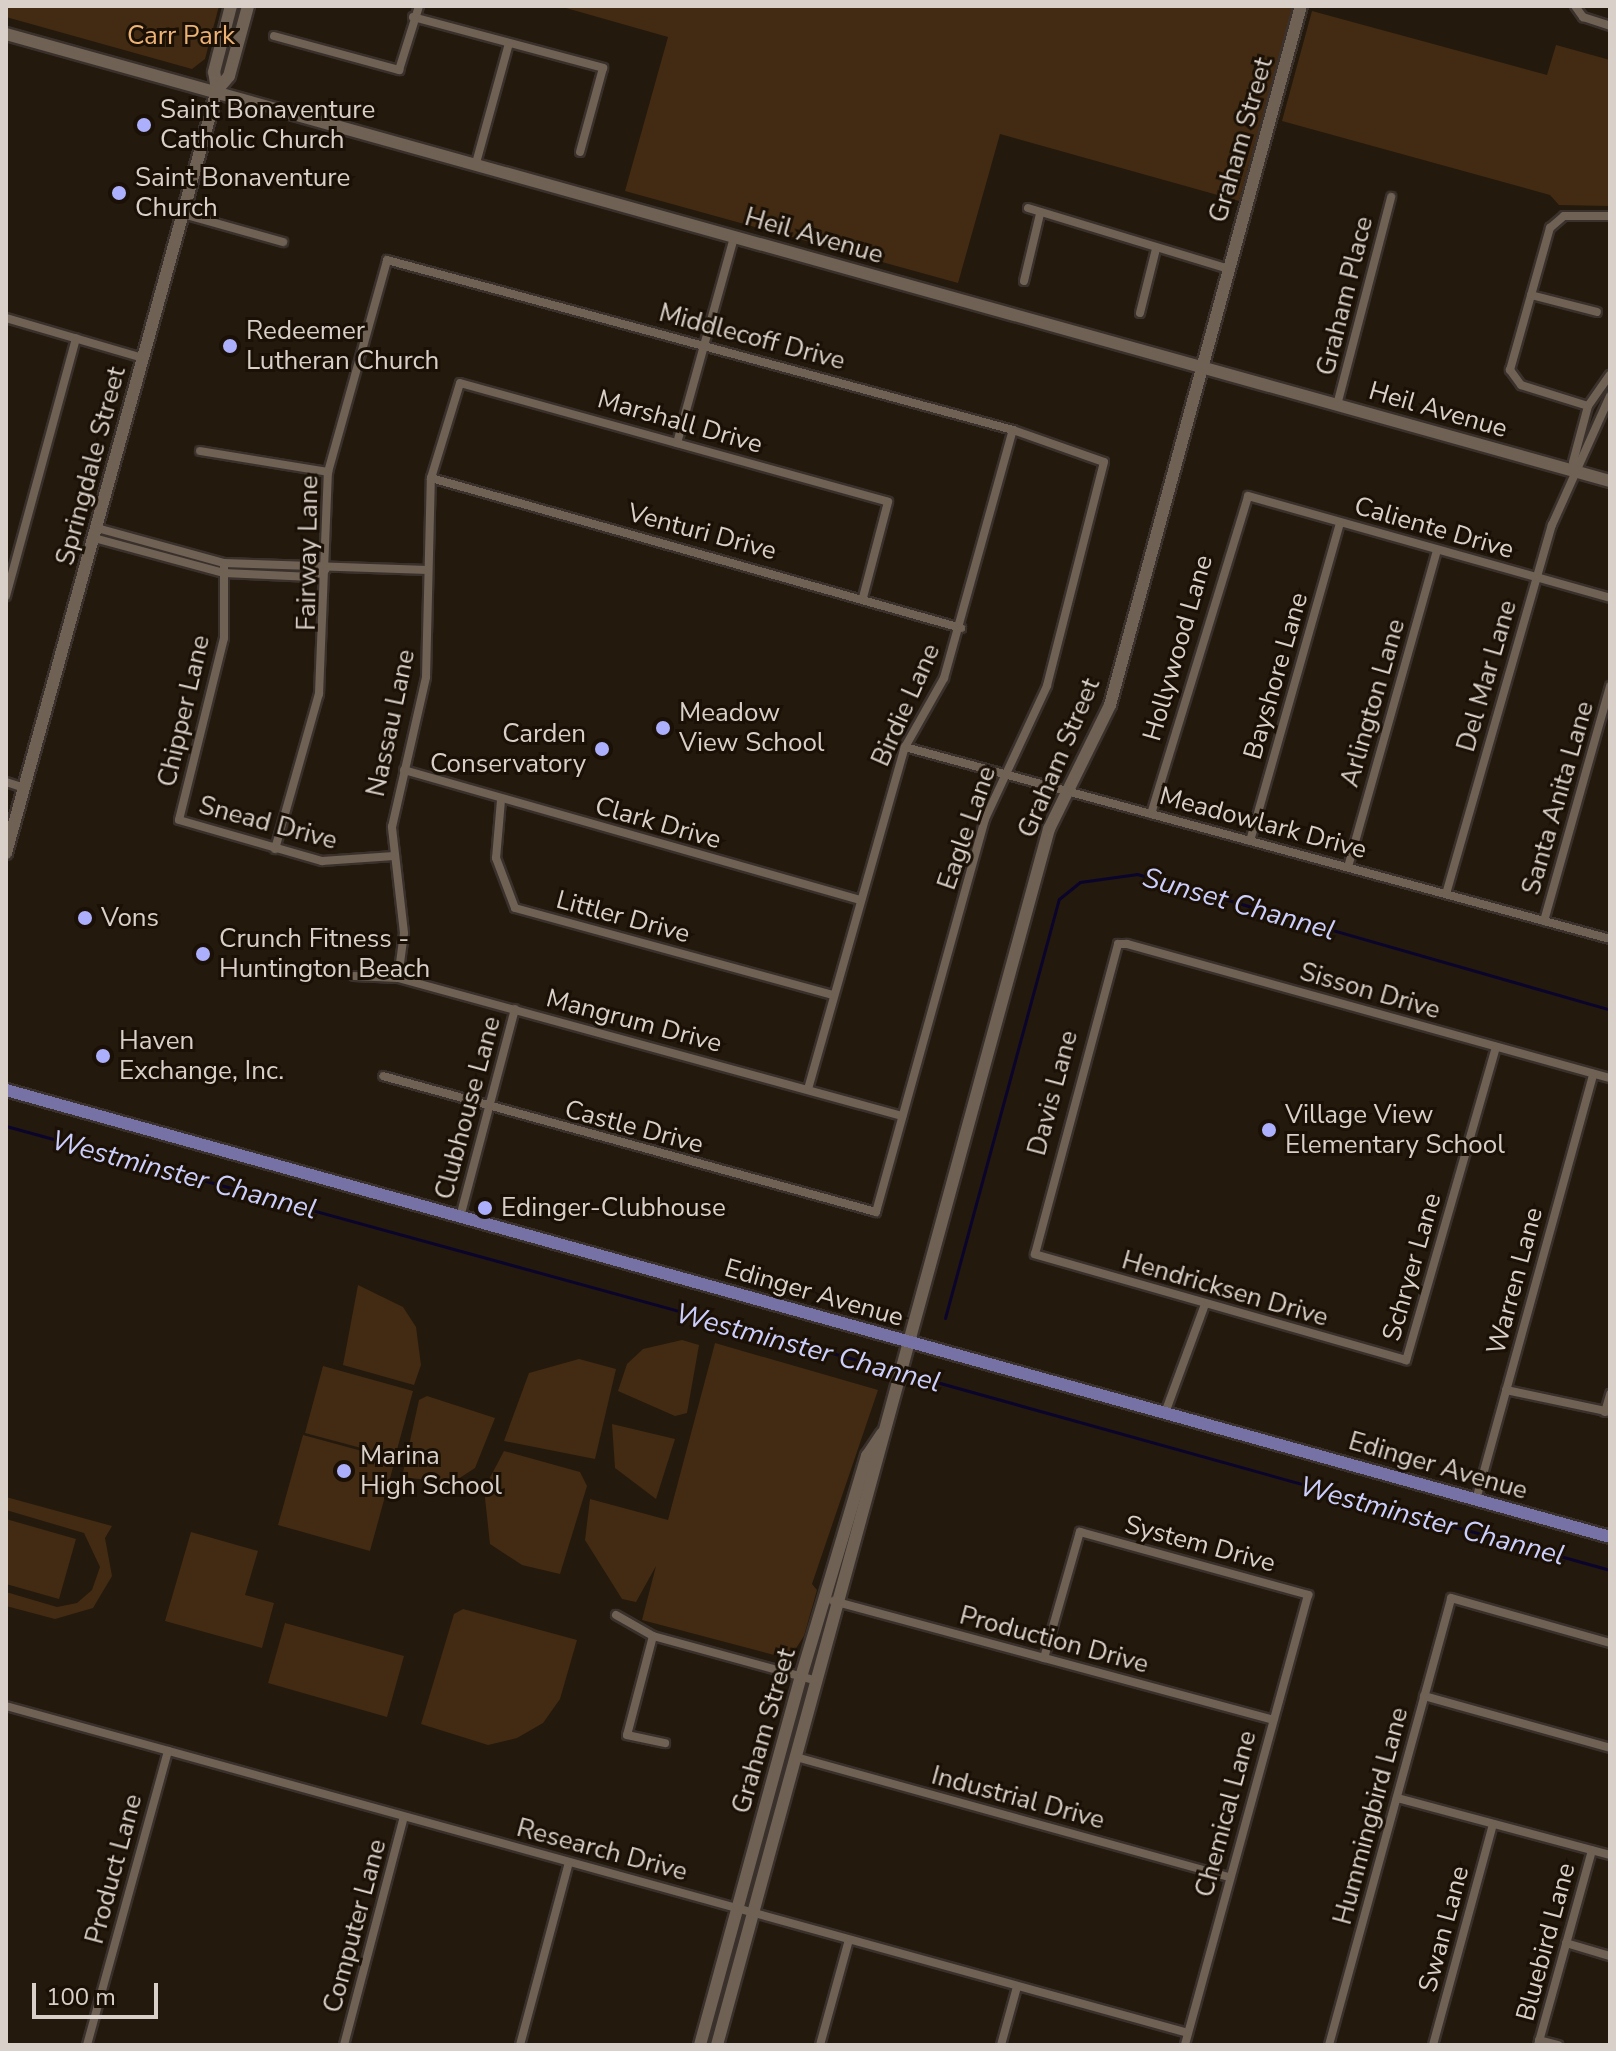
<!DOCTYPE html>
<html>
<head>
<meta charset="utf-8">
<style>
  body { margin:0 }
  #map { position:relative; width:1616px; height:2051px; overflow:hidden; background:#24190d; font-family:"Nunito Sans",sans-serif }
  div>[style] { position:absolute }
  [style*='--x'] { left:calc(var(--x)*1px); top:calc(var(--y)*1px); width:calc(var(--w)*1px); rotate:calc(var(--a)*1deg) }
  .green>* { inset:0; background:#422b12 }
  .stream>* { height:3px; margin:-1.5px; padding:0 1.5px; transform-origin:1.5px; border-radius:1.5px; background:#0b052c }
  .roads { filter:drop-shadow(2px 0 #3a312c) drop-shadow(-2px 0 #3a312c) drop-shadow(0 2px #3a312c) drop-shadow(0 -2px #3a312c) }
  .street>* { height:8px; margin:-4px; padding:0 4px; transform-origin:4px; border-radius:4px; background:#6f6254 }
  .secondary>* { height:12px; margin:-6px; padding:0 6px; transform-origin:6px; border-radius:6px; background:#6f6254 }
  .primary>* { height:12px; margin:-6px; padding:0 6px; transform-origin:6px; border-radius:6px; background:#7772a6 }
  .dots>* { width:22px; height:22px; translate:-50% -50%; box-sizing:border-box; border:4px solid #1a1005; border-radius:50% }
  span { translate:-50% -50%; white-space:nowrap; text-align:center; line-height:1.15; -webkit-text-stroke:6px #1a1005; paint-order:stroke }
  .park-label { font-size:26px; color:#eeb374 }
  .poi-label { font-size:26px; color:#d8d0c9 }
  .left { translate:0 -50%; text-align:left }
  .right { translate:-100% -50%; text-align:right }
  .street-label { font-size:26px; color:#d8d0c9 }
  .water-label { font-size:28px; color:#cccffd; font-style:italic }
  .frame { position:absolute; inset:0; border:8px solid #d8d0c9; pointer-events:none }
  .scale { position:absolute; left:32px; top:1983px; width:126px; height:36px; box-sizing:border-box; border:4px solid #d8d0c9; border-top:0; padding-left:10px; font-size:24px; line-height:28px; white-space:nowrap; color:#d8d0c9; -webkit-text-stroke:6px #1a1005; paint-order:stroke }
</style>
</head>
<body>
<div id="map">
  <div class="green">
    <i style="clip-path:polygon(6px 6px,219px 6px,205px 59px,192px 69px,6px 17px)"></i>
    <i style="clip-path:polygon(559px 6px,1293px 6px,1239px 201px,1000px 134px,958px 283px,625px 191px,668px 37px)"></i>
    <i style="clip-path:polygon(1312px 11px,1547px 75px,1556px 45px,1610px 60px,1610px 206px,1559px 205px,1550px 195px,1282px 121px)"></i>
    <i style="clip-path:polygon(358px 1285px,403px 1307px,416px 1327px,421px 1365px,414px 1385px,343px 1365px)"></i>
    <i style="clip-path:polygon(682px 1340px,699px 1345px,687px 1413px,675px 1416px,618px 1391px,627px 1364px,643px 1349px)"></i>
    <i style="clip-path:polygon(715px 1343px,878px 1390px,812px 1584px,817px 1590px,804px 1636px,789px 1659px,642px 1620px,656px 1566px,636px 1602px,622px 1599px,585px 1540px,590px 1499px,668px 1520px)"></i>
    <i style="clip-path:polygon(579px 1359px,616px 1369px,595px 1459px,504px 1441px,529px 1373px)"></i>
    <i style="clip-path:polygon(323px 1366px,413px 1391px,395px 1457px,305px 1433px)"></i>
    <i style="clip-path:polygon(427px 1396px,495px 1418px,475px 1468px,452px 1483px,402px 1477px,419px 1400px)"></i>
    <i style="clip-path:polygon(612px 1424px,675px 1439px,656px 1499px,615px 1468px)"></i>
    <i style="clip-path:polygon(303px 1435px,395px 1460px,370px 1551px,278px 1525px)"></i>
    <i style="clip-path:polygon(504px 1451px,580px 1472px,587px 1486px,560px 1574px,522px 1565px,490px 1544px,484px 1489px)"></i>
    <i style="clip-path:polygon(6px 1497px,112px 1526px,105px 1538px,112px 1576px,93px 1608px,55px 1619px,6px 1606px,6px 1592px,57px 1607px,77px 1603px,92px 1590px,100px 1567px,84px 1533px,6px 1510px)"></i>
    <i style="clip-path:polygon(6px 1519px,76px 1539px,59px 1599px,6px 1584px)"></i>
    <i style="clip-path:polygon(191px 1532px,258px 1551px,245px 1595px,274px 1603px,262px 1648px,165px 1621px)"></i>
    <i style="clip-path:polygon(463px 1609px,577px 1640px,560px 1699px,543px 1723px,517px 1738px,488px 1745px,421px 1724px,454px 1614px)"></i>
    <i style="clip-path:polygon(285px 1623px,404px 1656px,387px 1717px,268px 1683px)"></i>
  </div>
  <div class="stream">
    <i style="--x:6;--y:1126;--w:924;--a:15.37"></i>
    <i style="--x:945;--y:1318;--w:434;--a:-74.8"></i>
    <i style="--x:1059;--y:899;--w:27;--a:-39"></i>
    <i style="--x:1080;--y:882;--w:58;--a:-8"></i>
    <i style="--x:1137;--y:874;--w:492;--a:16"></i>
    <i style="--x:904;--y:1373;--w:733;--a:15.59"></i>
  </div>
  <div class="roads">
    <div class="street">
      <i style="--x:1575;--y:6;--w:14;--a:54"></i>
      <i style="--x:1583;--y:17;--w:28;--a:18"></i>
      <i style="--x:413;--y:17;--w:197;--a:15"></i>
      <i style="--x:603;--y:68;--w:87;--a:105.3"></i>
      <i style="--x:274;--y:36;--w:130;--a:15.2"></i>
      <i style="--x:399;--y:70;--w:67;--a:-72.6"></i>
      <i style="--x:476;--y:163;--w:124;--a:-74.6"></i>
      <i style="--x:1028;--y:208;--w:207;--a:16.9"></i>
      <i style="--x:183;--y:214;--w:104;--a:15.6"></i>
      <i style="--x:1024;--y:281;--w:69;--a:-76.6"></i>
      <i style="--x:1531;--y:295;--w:68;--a:14.4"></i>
      <i style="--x:1140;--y:313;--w:66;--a:-76"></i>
      <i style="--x:6;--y:318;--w:143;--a:16.3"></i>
      <i style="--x:1337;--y:405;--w:215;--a:-75.4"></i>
      <i style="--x:1588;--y:406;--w:70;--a:-162.6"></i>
      <i style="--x:1521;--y:385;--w:19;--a:-126"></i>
      <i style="--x:1510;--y:370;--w:148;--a:-74.3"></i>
      <i style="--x:1550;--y:228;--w:18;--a:-41"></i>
      <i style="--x:1564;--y:216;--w:46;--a:0"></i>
      <i style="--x:677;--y:443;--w:214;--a:-74.5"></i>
      <i style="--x:200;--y:451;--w:130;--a:9.3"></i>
      <i style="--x:1573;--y:462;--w:58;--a:-75"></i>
      <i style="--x:1588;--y:406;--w:38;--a:-55"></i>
      <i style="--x:431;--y:478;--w:551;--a:15.8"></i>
      <i style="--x:97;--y:528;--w:132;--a:15.4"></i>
      <i style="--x:224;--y:563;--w:204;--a:2"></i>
      <i style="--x:94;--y:538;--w:135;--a:15.1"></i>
      <i style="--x:224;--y:573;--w:88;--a:2.6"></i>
      <i style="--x:312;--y:577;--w:15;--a:-28"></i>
      <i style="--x:224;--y:563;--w:75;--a:90"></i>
      <i style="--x:224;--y:638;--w:187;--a:103.9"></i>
      <i style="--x:179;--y:820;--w:149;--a:16"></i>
      <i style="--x:322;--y:861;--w:72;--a:-4"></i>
      <i style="--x:6;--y:596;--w:267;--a:-74.8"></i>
      <i style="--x:905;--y:747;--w:731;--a:15.23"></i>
      <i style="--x:404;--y:770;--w:472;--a:15.9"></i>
      <i style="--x:6;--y:782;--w:20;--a:18"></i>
      <i style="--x:501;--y:800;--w:58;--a:94.9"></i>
      <i style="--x:496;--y:858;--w:53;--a:69.2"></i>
      <i style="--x:515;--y:908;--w:329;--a:15.3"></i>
      <i style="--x:1151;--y:814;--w:332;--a:-73"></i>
      <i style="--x:1248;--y:496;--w:376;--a:15.7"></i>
      <i style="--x:1250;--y:841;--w:330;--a:-74.2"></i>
      <i style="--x:275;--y:849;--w:161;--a:-74.2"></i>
      <i style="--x:319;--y:694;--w:222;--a:-87.7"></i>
      <i style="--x:328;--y:472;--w:220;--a:-74.4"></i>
      <i style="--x:387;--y:260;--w:649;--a:15.19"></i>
      <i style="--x:1013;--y:430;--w:96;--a:19.4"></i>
      <i style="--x:1104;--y:462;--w:231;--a:104.3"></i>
      <i style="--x:1047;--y:686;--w:147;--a:115"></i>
      <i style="--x:985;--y:819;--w:408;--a:105.5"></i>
      <i style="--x:876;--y:1212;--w:511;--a:-164.58"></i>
      <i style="--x:1348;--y:867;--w:329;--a:-74.3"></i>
      <i style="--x:1446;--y:894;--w:384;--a:-74"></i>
      <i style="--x:1552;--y:525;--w:141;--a:-65.8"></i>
      <i style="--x:1544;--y:921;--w:244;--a:-74.3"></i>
      <i style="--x:354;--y:976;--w:44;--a:2.6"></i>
      <i style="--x:398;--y:978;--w:523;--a:15.31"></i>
      <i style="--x:398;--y:978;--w:45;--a:-82.4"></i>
      <i style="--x:404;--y:933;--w:107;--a:-96.5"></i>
      <i style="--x:392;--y:827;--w:154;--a:-77.2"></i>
      <i style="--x:426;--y:677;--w:199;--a:-88.6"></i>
      <i style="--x:431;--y:478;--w:99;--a:-73"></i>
      <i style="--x:460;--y:383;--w:444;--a:15.5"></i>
      <i style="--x:888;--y:502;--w:98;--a:104.7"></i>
      <i style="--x:1496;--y:1047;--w:326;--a:106"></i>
      <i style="--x:1406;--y:1360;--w:386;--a:-164.1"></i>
      <i style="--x:1035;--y:1254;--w:321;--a:-75"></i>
      <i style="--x:1118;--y:944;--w:9;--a:0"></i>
      <i style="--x:1127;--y:944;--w:501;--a:15.51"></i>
      <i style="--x:808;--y:1089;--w:355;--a:-74.2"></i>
      <i style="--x:905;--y:747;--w:79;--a:-60.5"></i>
      <i style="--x:944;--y:678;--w:257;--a:-74.5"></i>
      <i style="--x:460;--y:1217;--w:215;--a:-75.2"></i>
      <i style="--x:1506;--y:1390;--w:106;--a:11.9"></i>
      <i style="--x:1605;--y:1412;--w:19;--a:-74"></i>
      <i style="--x:1165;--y:1413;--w:116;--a:-69.8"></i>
      <i style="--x:1476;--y:1500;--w:442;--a:-74.6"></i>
      <i style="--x:833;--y:1601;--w:456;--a:15.1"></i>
      <i style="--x:616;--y:1615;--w:43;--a:29.6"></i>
      <i style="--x:653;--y:1636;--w:170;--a:15.3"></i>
      <i style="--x:653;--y:1636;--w:102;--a:104.7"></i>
      <i style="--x:627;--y:1735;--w:39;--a:12"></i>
      <i style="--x:1044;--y:1658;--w:131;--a:-74.1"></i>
      <i style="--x:1080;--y:1532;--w:237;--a:15.4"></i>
      <i style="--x:1308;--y:1595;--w:467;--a:105.3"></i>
      <i style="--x:1424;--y:1696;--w:193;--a:15.6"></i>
      <i style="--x:6;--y:1706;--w:1226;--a:15.46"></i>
      <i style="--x:796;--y:1757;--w:449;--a:15.5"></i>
      <i style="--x:1397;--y:1798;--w:220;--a:15"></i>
      <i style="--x:1566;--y:1943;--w:46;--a:16.5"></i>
      <i style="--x:1539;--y:2040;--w:20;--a:15"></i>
      <i style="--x:87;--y:2045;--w:305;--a:-74.6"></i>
      <i style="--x:344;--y:2045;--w:236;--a:-75.3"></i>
      <i style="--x:520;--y:2045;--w:189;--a:-75"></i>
      <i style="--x:820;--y:2045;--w:109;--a:-74.6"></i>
      <i style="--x:1001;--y:2045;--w:60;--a:-74.6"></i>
      <i style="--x:1329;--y:2045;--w:463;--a:-74.7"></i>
      <i style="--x:1451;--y:1598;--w:165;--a:15.8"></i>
      <i style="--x:1433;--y:2045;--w:229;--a:-74.8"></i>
      <i style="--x:1538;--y:2045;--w:202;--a:-74.5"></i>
    </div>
    <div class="secondary">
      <i style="--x:6;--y:34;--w:1665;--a:15.57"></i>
      <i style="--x:217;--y:90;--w:18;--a:-99"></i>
      <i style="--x:214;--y:72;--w:68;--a:-75.6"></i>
      <i style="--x:6;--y:853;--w:792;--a:-74.54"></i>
      <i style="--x:217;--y:90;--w:18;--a:-49"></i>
      <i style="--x:229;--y:76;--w:73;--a:-74.8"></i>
      <i style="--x:700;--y:2045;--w:382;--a:-74.7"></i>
      <i style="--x:801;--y:1677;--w:231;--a:-73.4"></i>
      <i style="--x:867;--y:1456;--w:27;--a:-56"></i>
      <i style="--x:717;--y:2045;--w:1261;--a:-74.73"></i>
      <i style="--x:1049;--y:829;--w:138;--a:-63.8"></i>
      <i style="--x:1110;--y:705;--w:725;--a:-74.72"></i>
    </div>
    <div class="primary">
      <i style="--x:6;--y:1090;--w:1665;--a:15.57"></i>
    </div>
  </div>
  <div class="dots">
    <i style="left:144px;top:125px;background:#acaffb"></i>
    <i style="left:119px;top:193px;background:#acaffb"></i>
    <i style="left:230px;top:346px;background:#acaffb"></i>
    <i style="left:663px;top:728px;background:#acaffb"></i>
    <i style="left:602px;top:749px;background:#acaffb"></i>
    <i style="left:85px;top:918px;background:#acaffb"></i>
    <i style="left:203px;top:954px;background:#acaffb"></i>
    <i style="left:103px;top:1056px;background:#acaffb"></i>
    <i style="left:1269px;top:1130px;background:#acaffb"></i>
    <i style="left:485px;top:1208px;background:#acaffb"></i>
    <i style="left:344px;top:1471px;background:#acaffb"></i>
  </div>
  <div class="park-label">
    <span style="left:181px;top:36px">Carr Park</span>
  </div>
  <div class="poi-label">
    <span class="left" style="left:160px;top:125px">Saint Bonaventure<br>Catholic Church</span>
    <span class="left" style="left:135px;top:193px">Saint Bonaventure<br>Church</span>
    <span class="left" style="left:246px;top:346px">Redeemer<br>Lutheran Church</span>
    <span class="left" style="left:679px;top:728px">Meadow<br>View School</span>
    <span class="right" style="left:586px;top:749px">Carden<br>Conservatory</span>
    <span class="left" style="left:101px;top:918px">Vons</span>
    <span class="left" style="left:219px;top:954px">Crunch Fitness -<br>Huntington Beach</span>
    <span class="left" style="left:119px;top:1056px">Haven<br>Exchange, Inc.</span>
    <span class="left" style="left:1285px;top:1130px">Village View<br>Elementary School</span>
    <span class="left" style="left:501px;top:1208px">Edinger-Clubhouse</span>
    <span class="left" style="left:360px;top:1471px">Marina<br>High School</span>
  </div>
  <div class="street-label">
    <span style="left:1241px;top:140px;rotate:-74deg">Graham Street</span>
    <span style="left:814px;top:236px;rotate:16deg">Heil Avenue</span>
    <span style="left:1345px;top:296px;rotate:-76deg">Graham Place</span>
    <span style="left:752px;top:337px;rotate:15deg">Middlecoff Drive</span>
    <span style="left:1438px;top:410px;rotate:16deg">Heil Avenue</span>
    <span style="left:680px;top:422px;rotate:16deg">Marshall Drive</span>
    <span style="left:91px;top:466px;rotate:-75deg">Springdale Street</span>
    <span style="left:1434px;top:528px;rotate:16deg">Caliente Drive</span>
    <span style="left:702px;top:532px;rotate:15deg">Venturi Drive</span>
    <span style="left:308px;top:553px;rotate:-89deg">Fairway Lane</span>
    <span style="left:1178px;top:648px;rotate:-74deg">Hollywood Lane</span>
    <span style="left:1276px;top:676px;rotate:-74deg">Bayshore Lane</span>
    <span style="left:1487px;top:676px;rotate:-74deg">Del Mar Lane</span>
    <span style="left:1373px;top:703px;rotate:-74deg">Arlington Lane</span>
    <span style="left:906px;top:705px;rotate:-66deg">Birdie Lane</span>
    <span style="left:184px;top:711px;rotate:-77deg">Chipper Lane</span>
    <span style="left:391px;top:723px;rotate:-78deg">Nassau Lane</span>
    <span style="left:1059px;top:758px;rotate:-67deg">Graham Street</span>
    <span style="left:1558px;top:798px;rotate:-74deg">Santa Anita Lane</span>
    <span style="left:268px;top:823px;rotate:15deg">Snead Drive</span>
    <span style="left:658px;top:823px;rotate:16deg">Clark Drive</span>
    <span style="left:1263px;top:823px;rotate:15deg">Meadowlark Drive</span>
    <span style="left:967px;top:828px;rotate:-71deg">Eagle Lane</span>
    <span style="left:623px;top:917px;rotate:15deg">Littler Drive</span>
    <span style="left:1370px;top:991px;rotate:16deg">Sisson Drive</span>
    <span style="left:634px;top:1021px;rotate:15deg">Mangrum Drive</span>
    <span style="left:1053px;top:1093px;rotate:-75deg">Davis Lane</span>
    <span style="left:468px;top:1108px;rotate:-75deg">Clubhouse Lane</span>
    <span style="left:634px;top:1127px;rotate:15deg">Castle Drive</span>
    <span style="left:1412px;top:1267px;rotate:-74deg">Schryer Lane</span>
    <span style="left:1515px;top:1281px;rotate:-75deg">Warren Lane</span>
    <span style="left:1225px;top:1289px;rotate:16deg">Hendricksen Drive</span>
    <span style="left:814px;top:1293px;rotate:16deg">Edinger Avenue</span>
    <span style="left:1438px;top:1466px;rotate:16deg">Edinger Avenue</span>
    <span style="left:1200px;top:1544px;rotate:15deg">System Drive</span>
    <span style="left:1054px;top:1640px;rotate:15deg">Production Drive</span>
    <span style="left:764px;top:1731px;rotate:-74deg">Graham Street</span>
    <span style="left:1018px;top:1798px;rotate:15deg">Industrial Drive</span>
    <span style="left:1226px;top:1814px;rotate:-75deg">Chemical Lane</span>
    <span style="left:1371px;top:1816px;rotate:-75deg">Hummingbird Lane</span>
    <span style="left:602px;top:1850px;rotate:15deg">Research Drive</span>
    <span style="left:114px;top:1869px;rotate:-75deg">Product Lane</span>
    <span style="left:355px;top:1926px;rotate:-75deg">Computer Lane</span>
    <span style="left:1444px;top:1929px;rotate:-75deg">Swan Lane</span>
    <span style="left:1546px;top:1942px;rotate:-75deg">Bluebird Lane</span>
  </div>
  <div class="water-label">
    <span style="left:1239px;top:904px;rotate:16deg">Sunset Channel</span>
    <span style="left:184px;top:1175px;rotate:15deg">Westminster Channel</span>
    <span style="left:808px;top:1348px;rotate:15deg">Westminster Channel</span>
    <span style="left:1432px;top:1521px;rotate:15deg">Westminster Channel</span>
  </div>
  <div class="frame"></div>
  <div class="scale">100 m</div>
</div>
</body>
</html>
